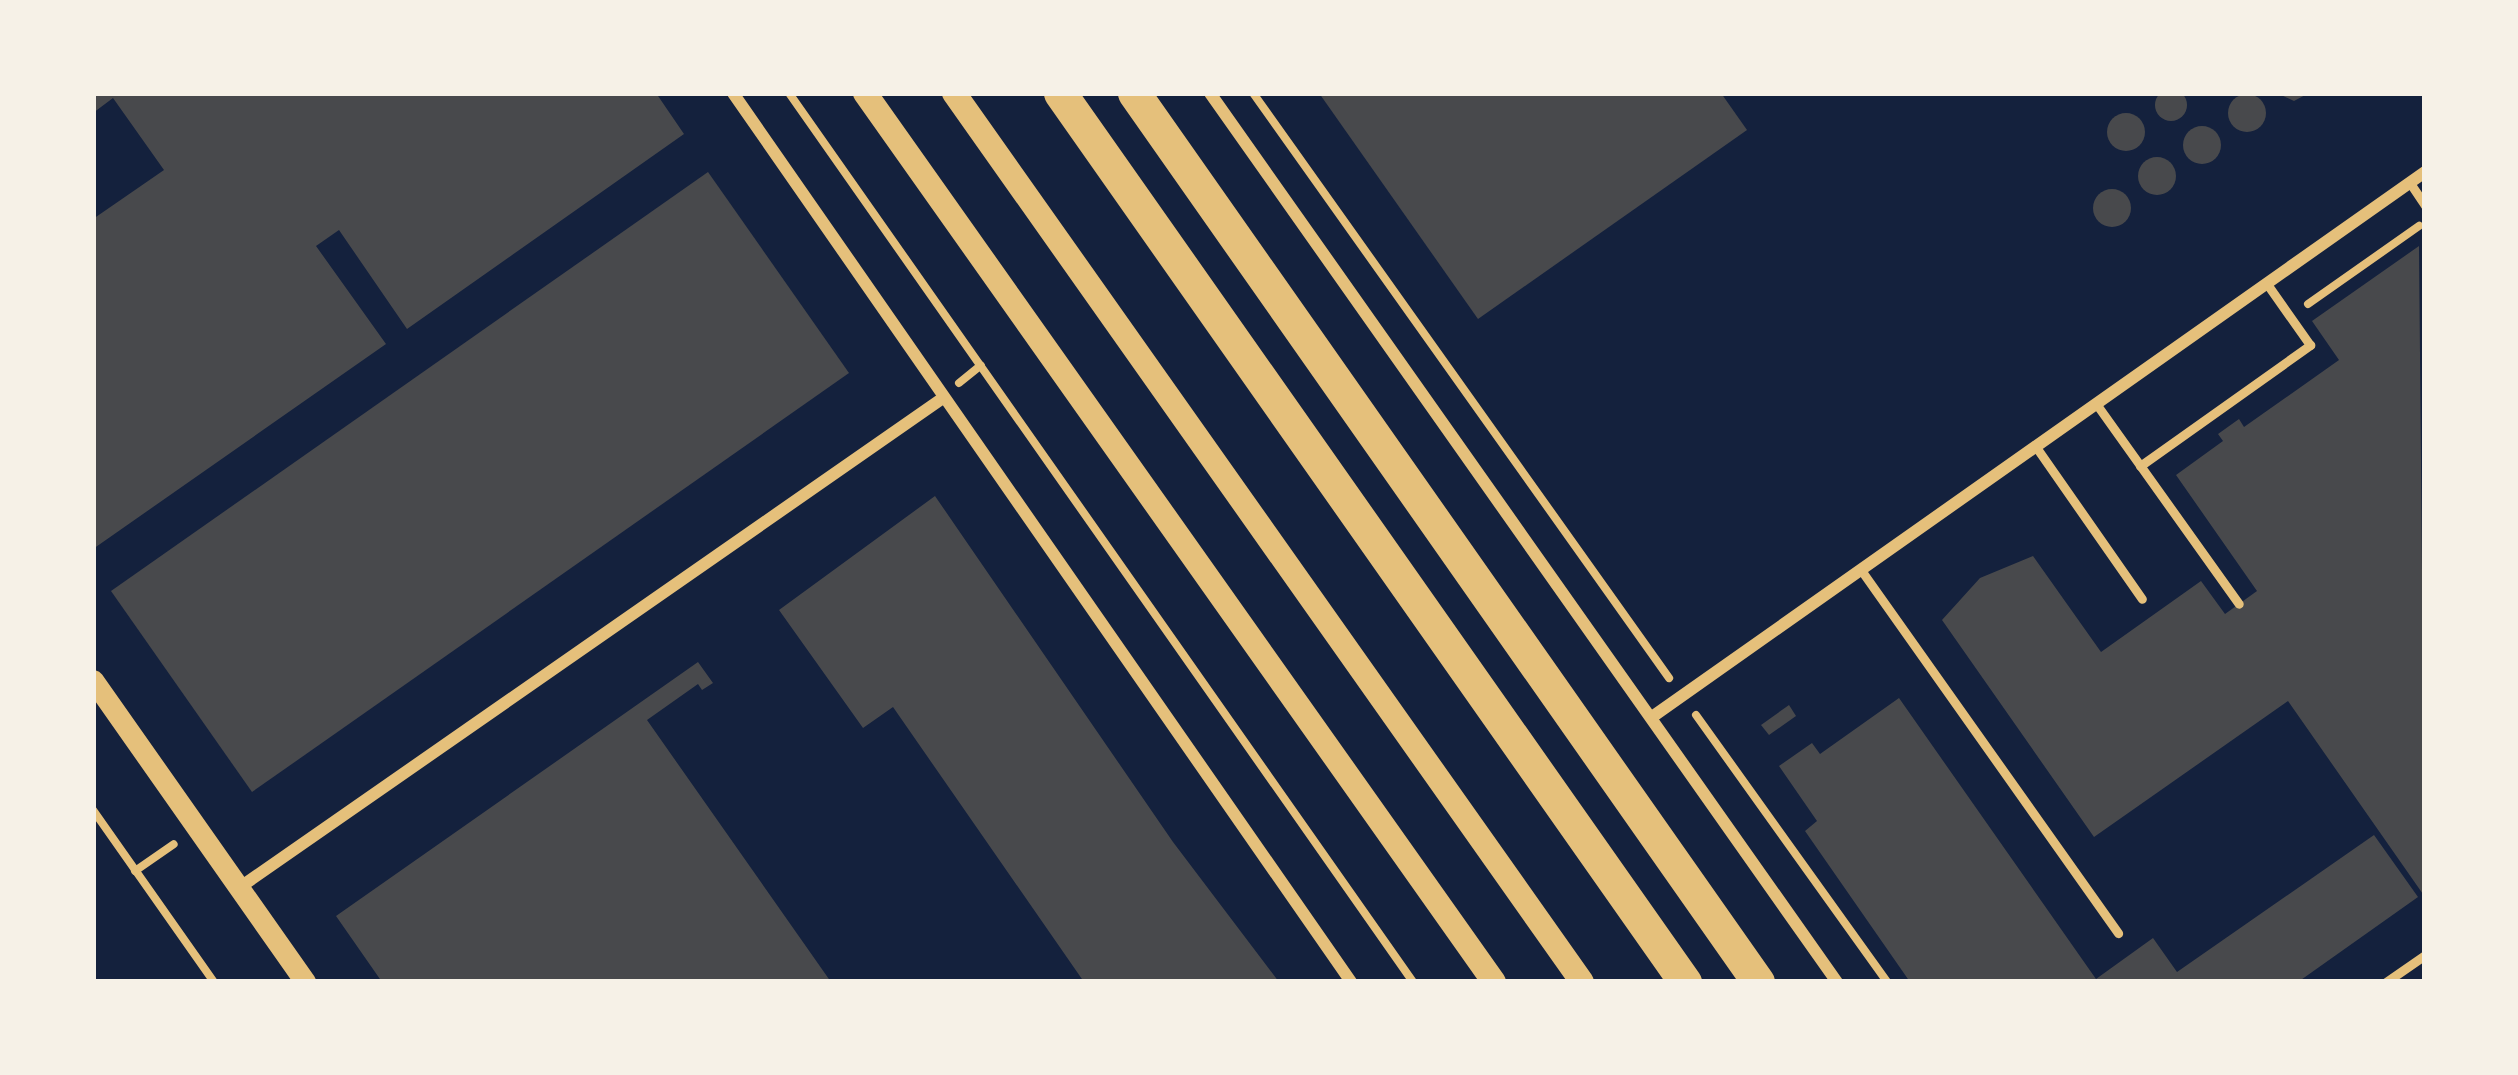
<!DOCTYPE html>
<html>
<head>
<meta charset="utf-8">
<style>
  body { margin:0 }
  #map { position:relative; width:2518px; height:1075px; overflow:hidden; background:#14213d; font-family:"Noto Sans",sans-serif }
  div>[style] { position:absolute }
  [style*='--x'] { left:calc(var(--x)*1px); top:calc(var(--y)*1px); width:calc(var(--w)*1px); rotate:calc(var(--a)*1deg) }
  .building>* { inset:0; background:#48494c }
  .round { border-radius:50% }
  .path>* { height:8px; margin:-4px; padding:0 4px; transform-origin:4px; border-radius:4px; background:#e5c07b }
  .service>* { height:9px; margin:-4.5px; padding:0 4.5px; transform-origin:4.5px; border-radius:4.5px; background:#e5c07b }
  .minor>* { height:12px; margin:-6px; padding:0 6px; transform-origin:6px; border-radius:6px; background:#e5c07b }
  .tertiary>* { height:21px; margin:-10.5px; padding:0 10.5px; transform-origin:10.5px; border-radius:10.5px; background:#e5c07b }
  .secondary>* { height:24px; margin:-12px; padding:0 12px; transform-origin:12px; border-radius:12px; background:#e5c07b }
  .motorway>* { height:33px; margin:-16.5px; padding:0 16.5px; transform-origin:16.5px; border-radius:16.5px; background:#e5c07b }
  span { translate:-50% -50%; white-space:nowrap; text-align:center; line-height:1.15; -webkit-text-stroke:10px #f6f1e7; paint-order:stroke }
  .frame { position:absolute; inset:0; border:96px solid #f6f1e7; pointer-events:none }
</style>
</head>
<body>
<div id="map">
  <div class="building">
    <i class="round" style="left:2155px;top:89px;width:32px;height:32px"></i>
    <i style="clip-path:polygon(93px 93px,656px 93px,684px 134px,407px 329px,339px 230px,316px 246px,386px 344px,93px 549px,93px 219px,164px 170px,113px 98px,93px 113px)"></i>
    <i style="clip-path:polygon(1319px 93px,1721px 93px,1747px 130px,1478px 319px)"></i>
    <i style="clip-path:polygon(2277px 93px,2309px 93px,2294px 101px)"></i>
    <i class="round" style="left:2228px;top:94px;width:38px;height:38px"></i>
    <i class="round" style="left:2107px;top:113px;width:38px;height:38px"></i>
    <i class="round" style="left:2183px;top:126px;width:38px;height:38px"></i>
    <i class="round" style="left:2138px;top:157px;width:38px;height:38px"></i>
    <i style="clip-path:polygon(708px 172px,849px 373px,252px 792px,111px 591px)"></i>
    <i class="round" style="left:2093px;top:189px;width:38px;height:38px"></i>
    <i style="clip-path:polygon(2419px 246px,2425px 897px,2288px 701px,2094px 837px,1942px 620px,1980px 578px,2033px 556px,2101px 652px,2201px 581px,2225px 614px,2257px 591px,2176px 475px,2223px 441px,2218px 434px,2239px 419px,2244px 427px,2339px 360px,2312px 321px)"></i>
    <i style="clip-path:polygon(935px 496px,1173px 842px,1279px 982px,1084px 982px,893px 707px,863px 728px,779px 610px)"></i>
    <i style="clip-path:polygon(698px 662px,713px 683px,702px 690px,698px 684px,647px 720px,831px 982px,382px 982px,336px 916px)"></i>
    <i style="clip-path:polygon(1899px 698px,2096px 979px,2153px 938px,2177px 972px,2374px 835px,2418px 897px,2298px 982px,1910px 982px,1805px 831px,1817px 821px,1779px 766px,1812px 743px,1820px 754px)"></i>
    <i style="clip-path:polygon(1789px 705px,1796px 716px,1769px 735px,1761px 725px)"></i>
  </div>
  <div class="path">
    <i style="--x:789;--y:93;--w:1086;--a:54.93"></i>
    <i style="--x:1253;--y:93;--w:718;--a:54.58"></i>
    <i style="--x:2308;--y:304;--w:136;--a:-35.1"></i>
    <i style="--x:959;--y:383;--w:28;--a:-39"></i>
    <i style="--x:1696;--y:715;--w:328;--a:54.4"></i>
    <i style="--x:93;--y:810;--w:210;--a:54.9"></i>
    <i style="--x:135;--y:871;--w:47;--a:-34.7"></i>
  </div>
  <div class="service">
    <i style="--x:2410;--y:183;--w:27;--a:56"></i>
    <i style="--x:2097;--y:405;--w:244;--a:54.5"></i>
    <i style="--x:2036;--y:447;--w:185;--a:55.1"></i>
    <i style="--x:2140;--y:466;--w:209;--a:-35.4"></i>
    <i style="--x:2310;--y:345;--w:75;--a:-125.2"></i>
    <i style="--x:1861;--y:570;--w:445;--a:54.7"></i>
    <i style="--x:2386;--y:982;--w:47;--a:-34.7"></i>
  </div>
  <div class="minor">
    <i style="--x:733;--y:93;--w:1083;--a:55.19"></i>
    <i style="--x:1210;--y:93;--w:1088;--a:54.81"></i>
    <i style="--x:1652;--y:717;--w:946;--a:-35.19"></i>
    <i style="--x:239;--y:888;--w:854;--a:-34.84"></i>
  </div>
  <div class="tertiary">
    <i style="--x:93;--y:680;--w:369;--a:54.9"></i>
  </div>
  <div class="secondary">
    <i style="--x:865;--y:93;--w:1089;--a:54.72"></i>
    <i style="--x:954;--y:93;--w:1088;--a:54.76"></i>
  </div>
  <div class="motorway">
    <i style="--x:1060;--y:93;--w:1087;--a:54.89"></i>
    <i style="--x:1134;--y:93;--w:1086;--a:54.93"></i>
  </div>
  <div class="frame"></div>
</div>
</body>
</html>
